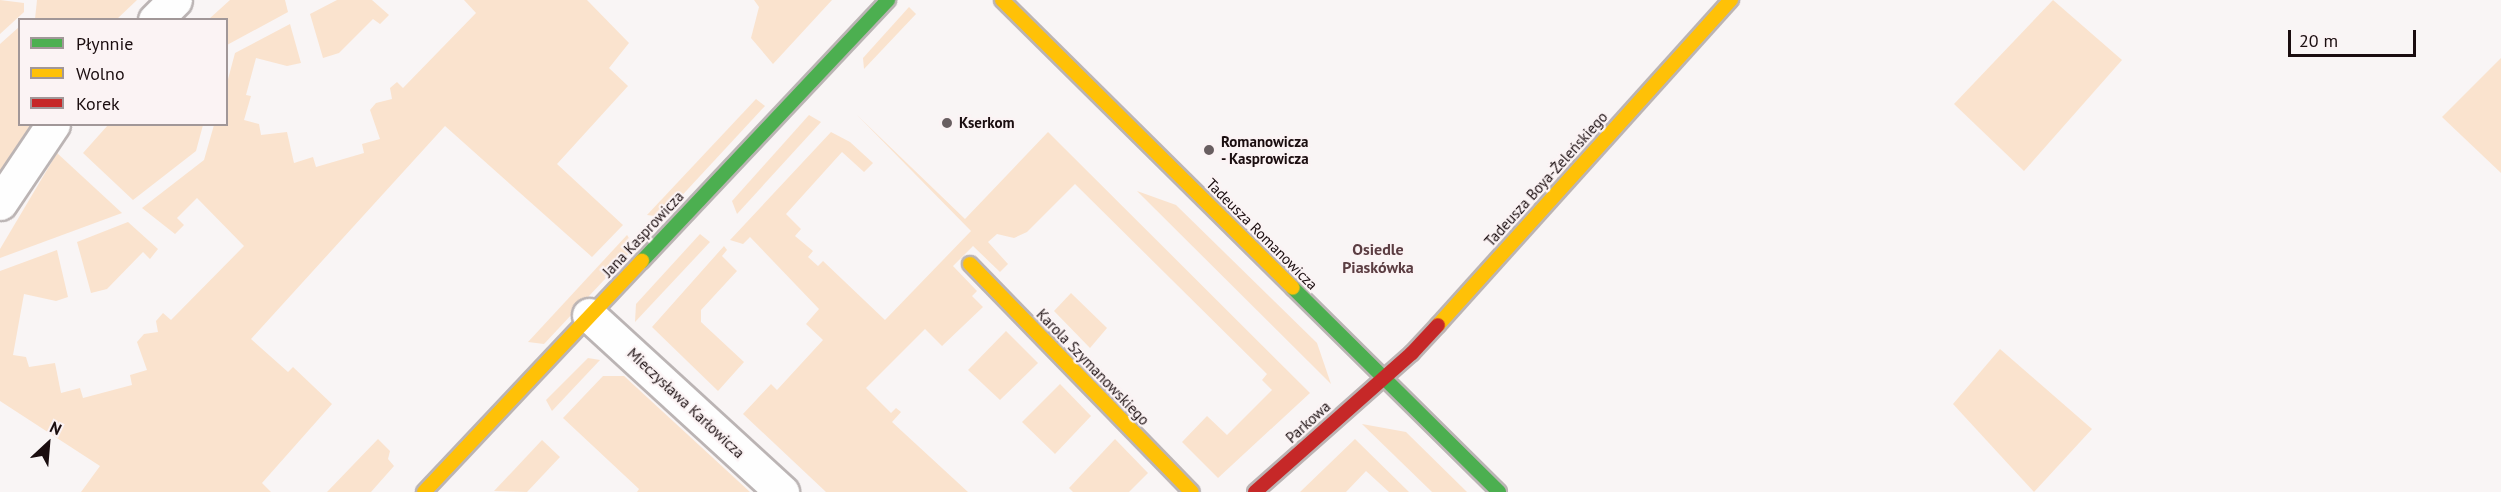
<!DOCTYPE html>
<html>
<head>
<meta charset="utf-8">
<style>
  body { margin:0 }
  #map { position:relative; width:2501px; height:492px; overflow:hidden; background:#f9f5f5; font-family:"PT Sans",sans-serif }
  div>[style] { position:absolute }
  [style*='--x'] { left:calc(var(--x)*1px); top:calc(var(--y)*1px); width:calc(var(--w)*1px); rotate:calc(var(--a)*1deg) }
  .green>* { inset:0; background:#fae3ce }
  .roads { filter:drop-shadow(2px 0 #bbb4b4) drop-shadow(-2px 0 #bbb4b4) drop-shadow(0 2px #bbb4b4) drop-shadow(0 -2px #bbb4b4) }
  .street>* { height:33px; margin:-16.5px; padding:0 16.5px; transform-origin:16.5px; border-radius:16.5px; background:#fefefe }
  .fast>* { height:14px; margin:-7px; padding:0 7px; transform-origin:7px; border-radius:7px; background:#4caf50 }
  .slow>* { height:14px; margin:-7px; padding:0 7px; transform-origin:7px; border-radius:7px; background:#ffc107 }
  .jam>* { height:14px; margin:-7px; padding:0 7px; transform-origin:7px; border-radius:7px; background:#c62828 }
  .dots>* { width:16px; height:16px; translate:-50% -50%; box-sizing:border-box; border:3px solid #fbf3f4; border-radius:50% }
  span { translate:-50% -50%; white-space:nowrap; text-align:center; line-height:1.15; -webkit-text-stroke:4.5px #fbf3f4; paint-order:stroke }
  .poi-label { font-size:15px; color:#1a0d0f; font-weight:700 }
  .left { translate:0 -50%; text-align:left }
  .street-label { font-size:15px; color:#1a0d0f }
  .neighbourhood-label { font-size:16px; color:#5b3d42; font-weight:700 }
  .legend { position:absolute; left:18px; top:18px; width:210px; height:108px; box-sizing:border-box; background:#fbf3f4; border:2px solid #a19798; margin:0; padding:8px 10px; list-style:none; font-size:18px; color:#1a0d0f }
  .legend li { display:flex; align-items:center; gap:12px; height:30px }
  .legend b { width:30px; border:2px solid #a19798 }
  .north { position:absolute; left:18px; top:414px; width:60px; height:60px; -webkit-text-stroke:4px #fbf3f4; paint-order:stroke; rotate:26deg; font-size:16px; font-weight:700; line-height:24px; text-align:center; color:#1a0d0f }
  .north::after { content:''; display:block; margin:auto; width:21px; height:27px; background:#1a0d0f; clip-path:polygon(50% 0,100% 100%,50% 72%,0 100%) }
  .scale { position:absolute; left:2288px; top:30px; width:128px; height:27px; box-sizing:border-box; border:3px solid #1a0d0f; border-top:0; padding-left:8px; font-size:18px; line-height:21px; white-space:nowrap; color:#1a0d0f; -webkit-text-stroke:4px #fbf3f4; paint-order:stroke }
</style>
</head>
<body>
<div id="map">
  <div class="green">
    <i style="clip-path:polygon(0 0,24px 3px,24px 12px,0 34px)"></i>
    <i style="clip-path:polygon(37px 0,137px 0,117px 19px,35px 19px)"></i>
    <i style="clip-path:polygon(230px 0,285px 0,288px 12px,227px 45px,226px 20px,209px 19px)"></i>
    <i style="clip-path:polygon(337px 0,372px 0,389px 15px,380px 24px,373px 19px,339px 53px,323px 58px,310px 14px)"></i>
    <i style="clip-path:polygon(464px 0,587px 0,629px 43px,609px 68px,628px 86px,557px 164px,623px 225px,592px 257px,445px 126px,251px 339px,288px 372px,293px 367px,332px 404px,262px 483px,271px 492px,81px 492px,100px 466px,0 401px,0 271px,57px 250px,68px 297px,56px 301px,24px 294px,13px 355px,26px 357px,29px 367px,55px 363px,61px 393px,80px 388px,83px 398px,132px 385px,130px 375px,147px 370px,137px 342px,144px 334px,158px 332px,156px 321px,163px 313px,171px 320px,244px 246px,197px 198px,177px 218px,184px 225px,175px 234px,142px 208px,204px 160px,214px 125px,226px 124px,227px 83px,235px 53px,290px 24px,301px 63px,287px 66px,256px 58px,246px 95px,251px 96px,244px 120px,259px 124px,261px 135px,287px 132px,294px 163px,313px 157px,316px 167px,364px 153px,362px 144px,380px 139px,370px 110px,376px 103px,392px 99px,390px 88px,397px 82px,403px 88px,476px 13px)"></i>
    <i style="clip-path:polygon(754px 0,832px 0,773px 64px,751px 38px,759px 7px)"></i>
    <i style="clip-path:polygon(2053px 0,2122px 60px,2024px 171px,1954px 104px)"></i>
    <i style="clip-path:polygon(909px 7px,916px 14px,864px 69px,863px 58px)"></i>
    <i style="clip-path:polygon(19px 27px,20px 124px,35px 125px,0 183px,0 44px)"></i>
    <i style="clip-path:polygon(2501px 58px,2501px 173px,2442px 117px)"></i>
    <i style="clip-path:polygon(756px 99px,765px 106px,662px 217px,647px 215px)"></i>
    <i style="clip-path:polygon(809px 115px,821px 122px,737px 214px,732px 201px)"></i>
    <i style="clip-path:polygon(857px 115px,965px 219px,1048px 132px,1310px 393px,1218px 478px,1182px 442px,1207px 416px,1227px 435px,1272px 390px,1262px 380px,1267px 374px,1075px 184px,1027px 232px,1014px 238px,997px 234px,988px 242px,1008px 264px,1000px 272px,973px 246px,953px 266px,977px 291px,972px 296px,983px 307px,942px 346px,925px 329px,866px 388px,891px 413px,896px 408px,901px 412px,892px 422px,968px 492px,826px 492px,743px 414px,771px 384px,777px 390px,823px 340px,806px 324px,819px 309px,750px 237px,743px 244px,730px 240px,831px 132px,850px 142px,873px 163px,864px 172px,842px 152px,786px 214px,801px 229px,795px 236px,813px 251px,808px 257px,818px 266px,823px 261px,885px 320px,971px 231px)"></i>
    <i style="clip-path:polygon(108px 125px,108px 124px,203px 125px,196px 151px,133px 200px,83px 153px)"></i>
    <i style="clip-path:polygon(57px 153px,122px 213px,0 258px,0 249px)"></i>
    <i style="clip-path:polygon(1137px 191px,1176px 205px,1317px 343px,1331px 384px)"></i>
    <i style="clip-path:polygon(128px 222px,158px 249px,150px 259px,143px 252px,107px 289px,91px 293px,77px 242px)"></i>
    <i style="clip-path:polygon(700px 234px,710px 242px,635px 322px,636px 304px)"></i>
    <i style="clip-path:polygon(627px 235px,635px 247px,544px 344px,528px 342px)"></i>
    <i style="clip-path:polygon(724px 246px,727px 250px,722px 256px,737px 271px,701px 310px,701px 322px,744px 362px,718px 391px,652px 327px)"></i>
    <i style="clip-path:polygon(1071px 293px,1107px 328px,1090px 348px,1054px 311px)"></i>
    <i style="clip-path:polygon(1006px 331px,1038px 363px,1000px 400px,968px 370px)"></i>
    <i style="clip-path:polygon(2000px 349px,2092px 429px,2034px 492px,1953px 404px)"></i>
    <i style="clip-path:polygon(588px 358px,600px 360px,552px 411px,546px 400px)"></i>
    <i style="clip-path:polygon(603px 376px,624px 376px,750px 492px,637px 492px,639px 489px,563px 418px)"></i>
    <i style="clip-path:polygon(1060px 384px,1091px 416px,1055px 454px,1022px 422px)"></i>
    <i style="clip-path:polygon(1362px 424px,1406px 432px,1467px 492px,1432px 492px)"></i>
    <i style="clip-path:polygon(378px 439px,390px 451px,388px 459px,394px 466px,371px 492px,327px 492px)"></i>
    <i style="clip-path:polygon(1115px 439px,1148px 473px,1129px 492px,1073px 492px,1069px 488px)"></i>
    <i style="clip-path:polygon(1355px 439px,1409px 492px,1389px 492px,1366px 471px,1346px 492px,1300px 492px)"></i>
    <i style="clip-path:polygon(542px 440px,560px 457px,527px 492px,494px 491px)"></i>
  </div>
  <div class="roads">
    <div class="street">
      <i style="--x:155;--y:20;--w:28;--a:-45"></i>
      <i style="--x:0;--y:203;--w:95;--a:-56.1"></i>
      <i style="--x:589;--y:315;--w:262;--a:42.5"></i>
    </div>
    <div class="fast">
      <i style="--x:642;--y:261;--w:359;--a:-46.7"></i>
      <i style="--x:1293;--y:288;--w:290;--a:44.7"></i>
    </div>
    <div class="slow">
      <i style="--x:1002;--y:0;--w:409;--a:44.7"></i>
      <i style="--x:970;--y:264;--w:318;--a:45.8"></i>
      <i style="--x:1438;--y:325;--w:438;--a:-48"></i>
      <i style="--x:424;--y:492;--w:318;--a:-46.7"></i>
    </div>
    <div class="jam">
      <i style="--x:1255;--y:492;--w:210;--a:-41.5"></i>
      <i style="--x:1412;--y:353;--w:38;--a:-47"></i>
    </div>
  </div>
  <div class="dots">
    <i style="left:947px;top:123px;background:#685e60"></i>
    <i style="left:1209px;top:150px;background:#685e60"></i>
  </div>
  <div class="poi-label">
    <span class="left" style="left:959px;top:123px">Kserkom</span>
    <span class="left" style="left:1221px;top:150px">Romanowicza<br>- Kasprowicza</span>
  </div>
  <div class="street-label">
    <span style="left:1546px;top:179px;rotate:-48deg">Tadeusza Boya-Żeleńskiego</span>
    <span style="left:643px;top:234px;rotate:-47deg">Jana Kasprowicza</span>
    <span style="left:1262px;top:234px;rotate:45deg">Tadeusza Romanowicza</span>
    <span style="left:1093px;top:367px;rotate:46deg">Karola Szymanowskiego</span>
    <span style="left:686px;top:403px;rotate:43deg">Mieczysława Karłowicza</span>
    <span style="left:1308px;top:422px;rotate:-42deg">Parkowa</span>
  </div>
  <div class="neighbourhood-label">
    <span style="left:1378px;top:258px">Osiedle<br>Piaskówka</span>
  </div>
  <ul class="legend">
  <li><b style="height:8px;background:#4caf50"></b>Płynnie</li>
  <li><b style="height:8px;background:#ffc107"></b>Wolno</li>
  <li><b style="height:8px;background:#c62828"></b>Korek</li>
  </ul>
  <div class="north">N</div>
  <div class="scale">20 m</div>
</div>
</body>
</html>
